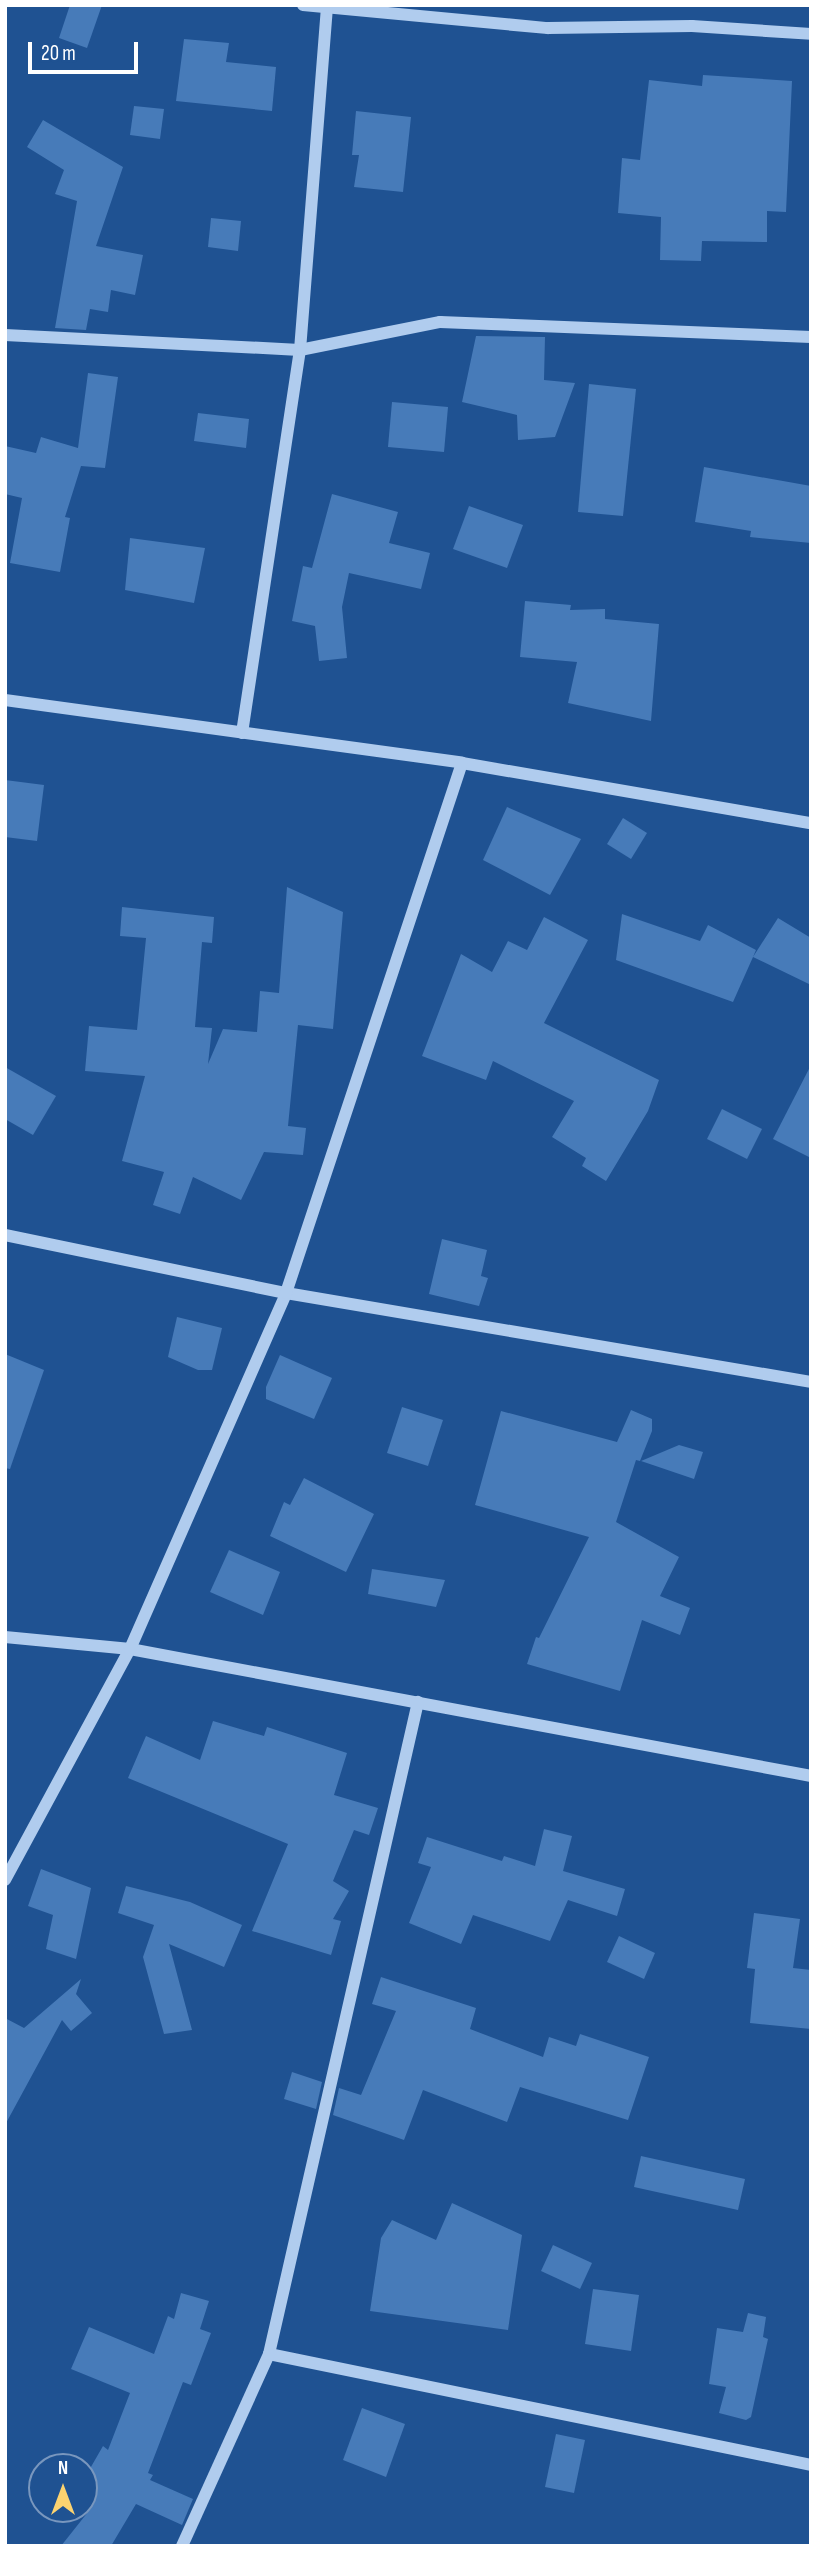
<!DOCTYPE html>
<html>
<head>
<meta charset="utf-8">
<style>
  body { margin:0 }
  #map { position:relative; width:816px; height:2551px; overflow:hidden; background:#1f5292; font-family:"Sofia Sans Condensed",sans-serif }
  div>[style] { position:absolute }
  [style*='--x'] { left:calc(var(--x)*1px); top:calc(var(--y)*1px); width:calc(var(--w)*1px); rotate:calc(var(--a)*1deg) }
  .building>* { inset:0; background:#477bb9 }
  .minor>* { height:12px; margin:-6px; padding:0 6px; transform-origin:6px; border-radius:6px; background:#b0ccee }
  span { translate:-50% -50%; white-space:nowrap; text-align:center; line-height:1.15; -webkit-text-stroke:7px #1f5292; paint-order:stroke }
  .frame { position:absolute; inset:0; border:7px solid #fff; pointer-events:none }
  .north { position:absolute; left:28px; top:2453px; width:70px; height:70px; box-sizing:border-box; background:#1f5292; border:2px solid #7997be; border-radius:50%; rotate:0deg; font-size:19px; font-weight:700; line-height:28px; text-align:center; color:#fff }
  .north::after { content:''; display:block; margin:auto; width:24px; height:32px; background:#fcd370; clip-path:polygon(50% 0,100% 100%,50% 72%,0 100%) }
  .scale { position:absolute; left:28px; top:42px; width:110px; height:32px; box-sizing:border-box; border:4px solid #fff; border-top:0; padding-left:9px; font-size:21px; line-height:24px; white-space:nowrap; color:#fff; -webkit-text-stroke:5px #1f5292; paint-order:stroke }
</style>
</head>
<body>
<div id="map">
  <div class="building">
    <i style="clip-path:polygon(70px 5px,102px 5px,87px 48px,59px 38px)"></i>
    <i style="clip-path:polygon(184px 39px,229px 43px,226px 62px,276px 67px,272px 111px,176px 101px)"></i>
    <i style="clip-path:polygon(703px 75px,792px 81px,786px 212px,767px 211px,767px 242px,702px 241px,701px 261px,660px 260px,661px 217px,618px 213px,622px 158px,640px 160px,649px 80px,702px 86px)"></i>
    <i style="clip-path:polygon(134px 106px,164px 109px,160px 139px,130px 135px)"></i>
    <i style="clip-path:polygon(356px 111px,411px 117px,403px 192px,354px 187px,359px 155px,352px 155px)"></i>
    <i style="clip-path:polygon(43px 120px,123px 167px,96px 246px,143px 255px,135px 295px,111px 290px,108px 312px,90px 309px,86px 330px,55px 328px,77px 201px,55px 194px,64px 170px,27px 147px)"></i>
    <i style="clip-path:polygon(211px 218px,241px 221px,238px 251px,208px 247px)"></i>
    <i style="clip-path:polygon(476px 336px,545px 337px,544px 380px,575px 383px,555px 437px,518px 440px,517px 415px,462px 402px)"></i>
    <i style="clip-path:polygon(88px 373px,118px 377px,105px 468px,81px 466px,65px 517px,70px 518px,60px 572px,10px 563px,22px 498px,5px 494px,5px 446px,36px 453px,41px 437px,78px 448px)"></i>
    <i style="clip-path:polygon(589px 384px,636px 389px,623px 516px,578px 512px)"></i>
    <i style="clip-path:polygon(392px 402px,448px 407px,444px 452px,388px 447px)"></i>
    <i style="clip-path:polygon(198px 413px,249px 419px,246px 448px,194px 441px)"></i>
    <i style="clip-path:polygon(704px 467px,811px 486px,811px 543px,750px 537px,751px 531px,695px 522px)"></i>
    <i style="clip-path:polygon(332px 494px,398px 512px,389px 543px,430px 553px,421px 589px,349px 573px,342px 607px,347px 658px,319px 661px,315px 626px,292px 621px,303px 566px,312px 568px)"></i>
    <i style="clip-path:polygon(469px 506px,523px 525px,507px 568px,453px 549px)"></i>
    <i style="clip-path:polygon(130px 538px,205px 548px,194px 603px,125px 590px)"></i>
    <i style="clip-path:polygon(525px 601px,571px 605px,570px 610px,605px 609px,605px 619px,659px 624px,651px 721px,568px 703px,577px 662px,520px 657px)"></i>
    <i style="clip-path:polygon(5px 780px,44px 785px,37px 841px,5px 837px)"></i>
    <i style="clip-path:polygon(507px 807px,581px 839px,550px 895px,483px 860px)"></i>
    <i style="clip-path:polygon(623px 818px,647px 833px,631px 859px,607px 844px)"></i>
    <i style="clip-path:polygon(287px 887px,343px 912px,333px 1029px,298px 1025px,288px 1126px,306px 1128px,303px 1155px,264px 1152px,241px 1200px,193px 1177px,180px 1214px,153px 1205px,164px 1172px,122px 1161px,145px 1076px,85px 1071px,89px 1026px,137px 1030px,146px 938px,120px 936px,122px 907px,214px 917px,212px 943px,202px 942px,195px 1027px,212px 1028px,208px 1064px,223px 1029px,257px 1032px,260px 991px,279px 993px)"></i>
    <i style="clip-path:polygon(622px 914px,700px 941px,708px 925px,756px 950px,753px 957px,778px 918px,811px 938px,811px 985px,753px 957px,733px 1002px,616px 960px)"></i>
    <i style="clip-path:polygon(544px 917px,588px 940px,544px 1023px,659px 1080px,648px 1111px,606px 1181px,582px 1166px,586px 1158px,552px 1137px,574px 1101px,493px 1061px,486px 1080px,422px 1056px,461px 954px,492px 972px,508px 941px,527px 950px)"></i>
    <i style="clip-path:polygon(811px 1065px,811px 1158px,773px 1139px)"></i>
    <i style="clip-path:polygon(5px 1067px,56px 1096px,33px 1135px,5px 1119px)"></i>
    <i style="clip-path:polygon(722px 1109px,762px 1129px,747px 1159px,707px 1139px)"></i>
    <i style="clip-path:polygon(442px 1239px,487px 1250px,481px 1276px,488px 1278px,479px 1306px,429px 1294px)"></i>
    <i style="clip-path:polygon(177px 1317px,222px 1328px,212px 1370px,198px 1370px,168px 1357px)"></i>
    <i style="clip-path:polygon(5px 1354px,44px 1370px,10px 1469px,5px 1468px)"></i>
    <i style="clip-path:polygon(280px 1355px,332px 1378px,314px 1419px,266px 1399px,266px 1387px)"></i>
    <i style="clip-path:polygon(402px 1407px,443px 1420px,428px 1466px,387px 1453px)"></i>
    <i style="clip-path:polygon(631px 1410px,652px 1419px,652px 1431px,640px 1461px,636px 1460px,616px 1522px,679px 1557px,660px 1596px,690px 1608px,680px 1635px,642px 1620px,620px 1691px,527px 1664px,536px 1637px,539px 1638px,589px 1537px,475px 1505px,501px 1411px,617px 1442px)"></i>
    <i style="clip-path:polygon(679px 1445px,703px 1452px,694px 1479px,641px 1461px)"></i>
    <i style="clip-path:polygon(304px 1478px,374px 1514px,346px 1572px,270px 1536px,284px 1502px,290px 1505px)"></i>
    <i style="clip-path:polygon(229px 1550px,280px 1572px,263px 1615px,210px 1592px)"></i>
    <i style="clip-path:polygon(372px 1569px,445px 1580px,436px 1607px,368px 1594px)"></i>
    <i style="clip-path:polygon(213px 1721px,264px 1736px,267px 1727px,347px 1753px,334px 1795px,378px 1808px,369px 1835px,354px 1830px,333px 1881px,349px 1891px,333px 1919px,341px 1921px,331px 1955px,252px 1931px,288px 1844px,128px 1778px,146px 1736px,200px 1760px)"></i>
    <i style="clip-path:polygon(544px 1829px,572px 1836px,563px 1871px,625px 1889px,617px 1916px,568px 1900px,550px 1941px,473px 1915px,461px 1944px,409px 1923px,431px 1867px,418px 1863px,427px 1837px,502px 1861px,504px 1856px,535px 1866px)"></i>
    <i style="clip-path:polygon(41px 1869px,91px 1888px,76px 1959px,46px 1949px,53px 1915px,28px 1906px)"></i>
    <i style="clip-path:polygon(126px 1886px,190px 1902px,242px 1925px,224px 1967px,169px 1944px,192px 2030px,164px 2034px,143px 1957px,154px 1925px,118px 1913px)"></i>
    <i style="clip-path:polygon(754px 1913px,800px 1919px,793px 1968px,811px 1970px,811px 2029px,750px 2023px,755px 1969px,747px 1968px)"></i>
    <i style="clip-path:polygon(619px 1936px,655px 1953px,644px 1979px,607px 1962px)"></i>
    <i style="clip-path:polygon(381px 1977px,476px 2008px,470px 2029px,543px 2057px,549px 2037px,576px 2046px,580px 2034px,649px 2057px,628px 2120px,520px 2087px,507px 2122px,423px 2090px,404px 2140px,333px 2115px,339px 2088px,361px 2095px,396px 2011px,372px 2004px)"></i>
    <i style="clip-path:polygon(81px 1979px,76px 1994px,92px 2013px,71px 2031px,62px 2020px,5px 2125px,5px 2018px,24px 2028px)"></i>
    <i style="clip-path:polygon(292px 2072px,322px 2082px,316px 2109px,284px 2099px)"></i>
    <i style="clip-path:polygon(641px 2156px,745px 2179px,738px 2210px,634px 2187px)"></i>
    <i style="clip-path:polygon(452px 2203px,522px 2235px,508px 2330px,370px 2311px,381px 2238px,392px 2220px,436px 2240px)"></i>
    <i style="clip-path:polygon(553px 2245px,592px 2263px,580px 2289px,541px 2271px)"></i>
    <i style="clip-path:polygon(593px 2289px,639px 2295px,631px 2351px,585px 2344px)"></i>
    <i style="clip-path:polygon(181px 2293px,209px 2301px,200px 2329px,211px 2333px,191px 2385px,183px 2382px,148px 2473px,153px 2475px,150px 2480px,193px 2499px,182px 2525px,136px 2504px,111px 2546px,61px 2546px,88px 2512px,84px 2510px,84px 2479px,103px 2446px,108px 2450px,130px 2393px,71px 2369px,89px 2327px,154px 2354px,168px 2316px,174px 2319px)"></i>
    <i style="clip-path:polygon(748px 2313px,766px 2317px,763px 2337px,768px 2339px,751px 2417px,746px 2420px,719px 2413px,726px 2387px,709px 2384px,717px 2328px,743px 2332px)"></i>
    <i style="clip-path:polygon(362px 2408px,405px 2424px,386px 2477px,343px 2460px)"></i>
    <i style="clip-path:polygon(556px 2434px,585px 2440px,574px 2493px,545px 2487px)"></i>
  </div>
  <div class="minor">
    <i style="--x:303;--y:5;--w:246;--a:5.4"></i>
    <i style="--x:548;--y:28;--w:144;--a:-0.8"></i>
    <i style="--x:692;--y:26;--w:119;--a:3.8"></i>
    <i style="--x:5;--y:335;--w:295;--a:2.9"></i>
    <i style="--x:300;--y:350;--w:143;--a:-11.3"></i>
    <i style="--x:440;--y:322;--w:371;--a:2.3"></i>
    <i style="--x:5;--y:700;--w:461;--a:7.8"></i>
    <i style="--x:462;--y:763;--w:354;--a:9.8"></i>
    <i style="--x:242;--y:733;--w:387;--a:-81.4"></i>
    <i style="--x:300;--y:350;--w:346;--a:-85.5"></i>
    <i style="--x:5;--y:1235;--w:287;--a:11.7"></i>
    <i style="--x:286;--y:1293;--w:532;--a:9.62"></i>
    <i style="--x:5;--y:1637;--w:126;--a:5.5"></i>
    <i style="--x:130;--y:1649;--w:693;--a:10.56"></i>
    <i style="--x:5;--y:1880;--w:263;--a:-61.6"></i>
    <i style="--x:130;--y:1649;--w:389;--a:-66.3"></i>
    <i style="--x:286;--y:1293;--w:558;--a:-71.63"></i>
    <i style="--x:269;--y:2354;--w:553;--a:11.57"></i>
    <i style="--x:182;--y:2546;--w:211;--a:-65.6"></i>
    <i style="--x:269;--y:2354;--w:669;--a:-77.13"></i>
  </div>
  <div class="frame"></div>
  <div class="north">N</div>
  <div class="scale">20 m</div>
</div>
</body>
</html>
